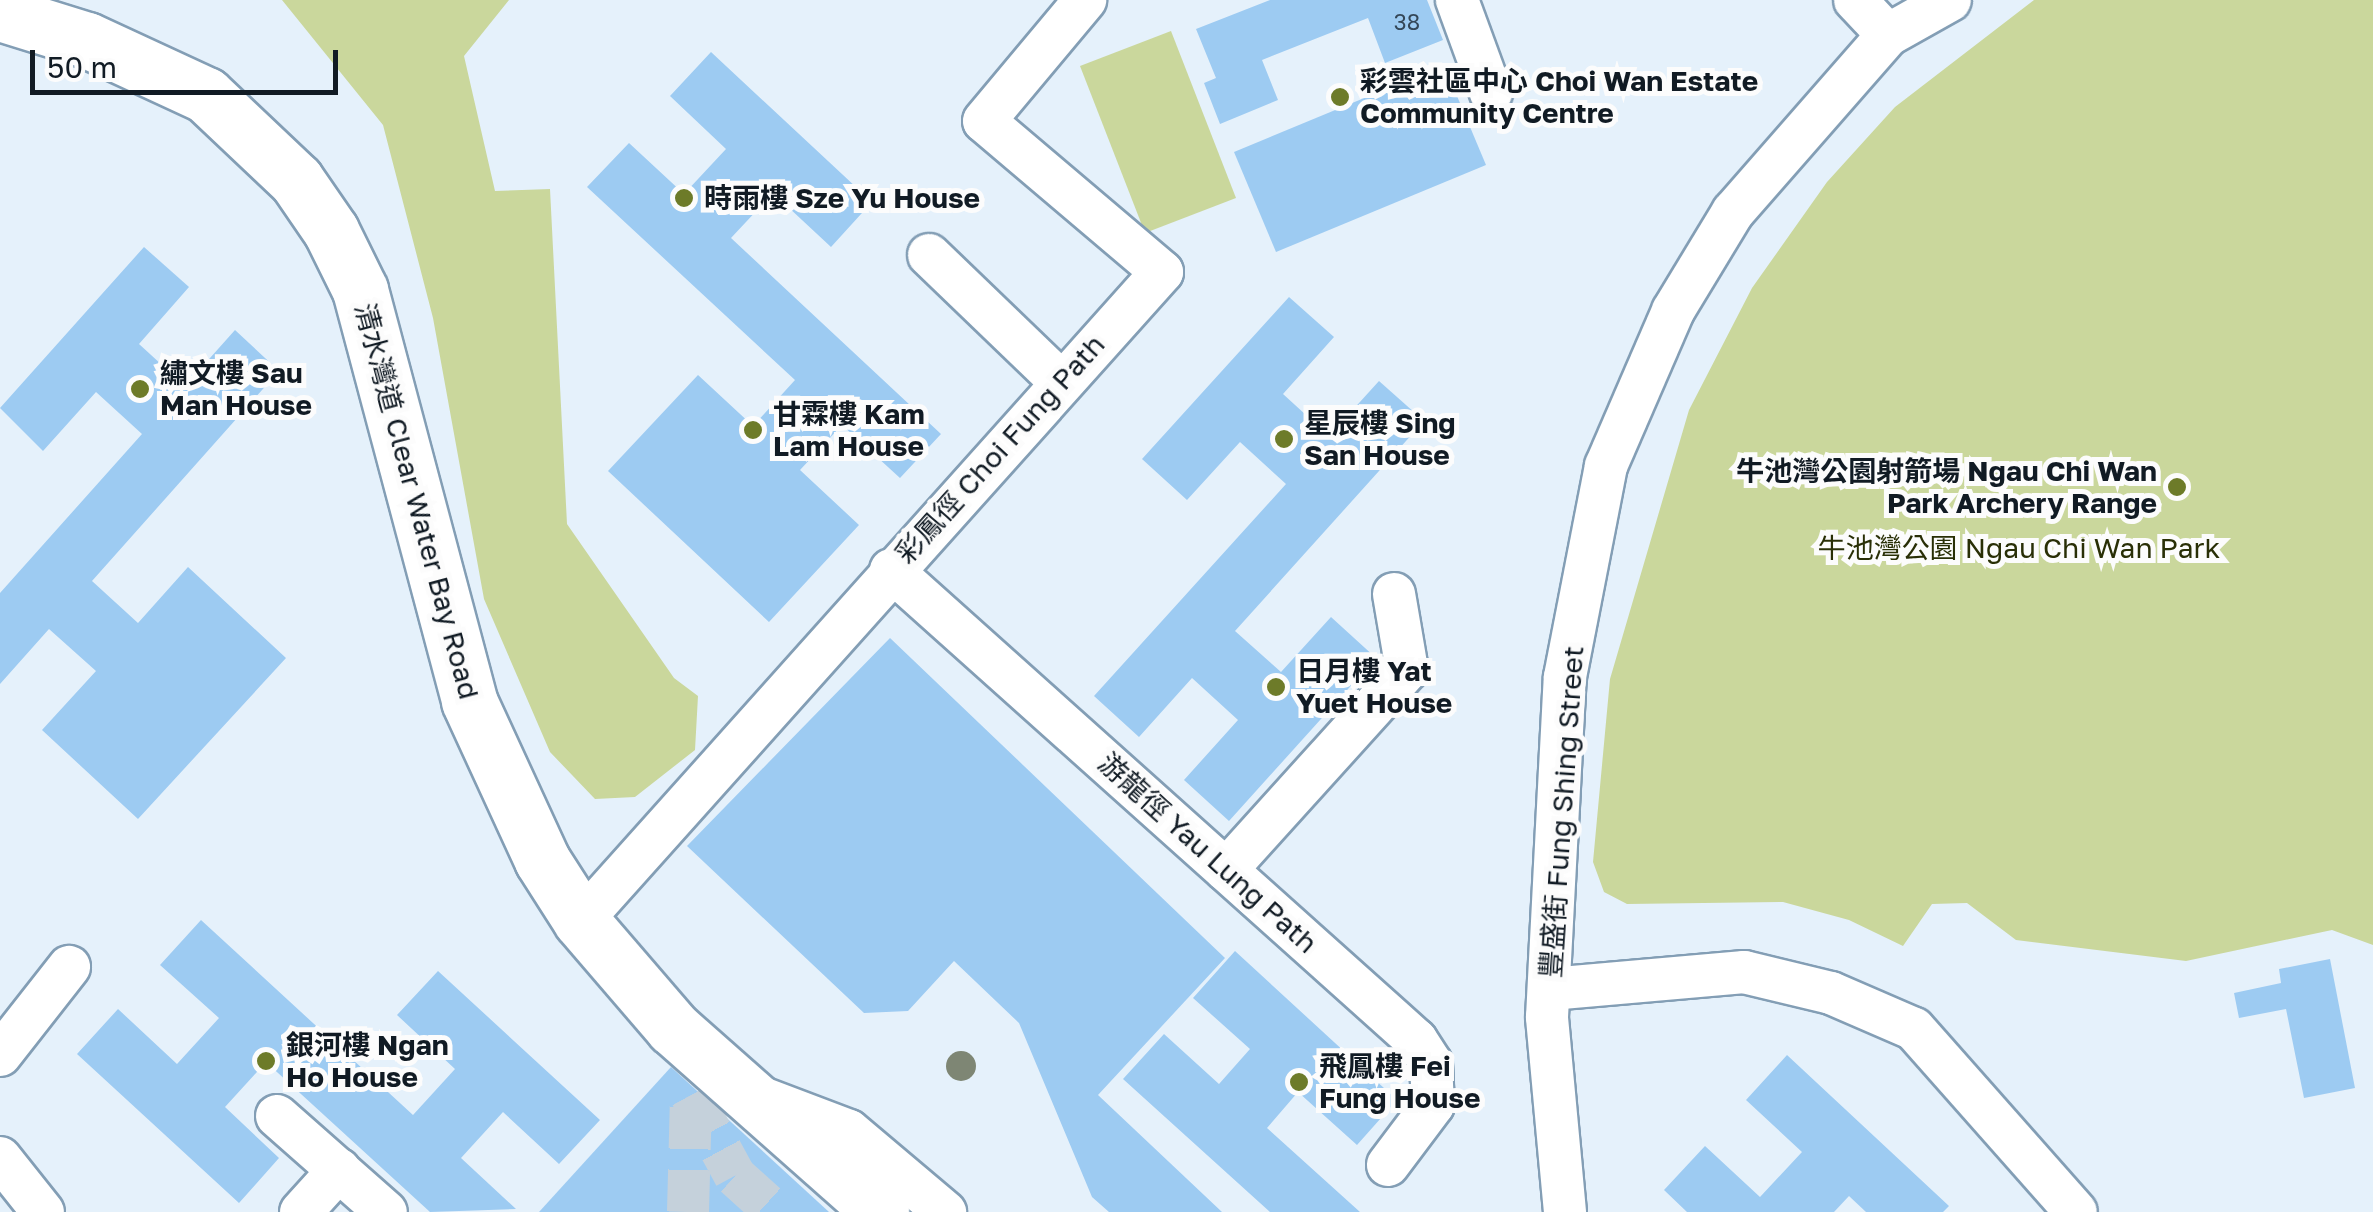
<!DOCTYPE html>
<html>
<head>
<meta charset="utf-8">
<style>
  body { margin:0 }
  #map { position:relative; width:2373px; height:1212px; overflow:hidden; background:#e5f1fb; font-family:"Golos Text","Noto Sans TC",sans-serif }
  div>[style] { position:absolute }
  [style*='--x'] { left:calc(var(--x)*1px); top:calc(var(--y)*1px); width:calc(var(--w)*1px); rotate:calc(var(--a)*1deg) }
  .green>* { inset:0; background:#cad79c }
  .building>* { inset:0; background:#9dcbf2 }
  .minor-tunnel>* { height:42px; margin-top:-21px; transform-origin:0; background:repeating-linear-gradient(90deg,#c5d1db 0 42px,transparent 0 63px) }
  .roads { filter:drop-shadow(2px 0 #839eb5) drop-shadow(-2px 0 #839eb5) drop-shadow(0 2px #839eb5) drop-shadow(0 -2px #839eb5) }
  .minor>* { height:42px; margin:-21px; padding:0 21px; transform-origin:21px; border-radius:21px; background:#fff }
  .major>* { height:55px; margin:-27.5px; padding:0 27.5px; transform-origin:27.5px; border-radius:27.5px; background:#fff }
  .trees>* { width:30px; height:30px; margin:-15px; border-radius:50%; background:#7e8674 }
  .dots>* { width:28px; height:28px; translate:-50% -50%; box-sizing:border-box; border:5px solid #fcfcfc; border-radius:50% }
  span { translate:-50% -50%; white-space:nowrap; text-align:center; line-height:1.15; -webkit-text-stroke:10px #fcfcfc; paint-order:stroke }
  .number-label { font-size:22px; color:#344758 }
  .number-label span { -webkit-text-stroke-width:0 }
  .poi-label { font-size:28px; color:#111b24; font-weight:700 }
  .left { translate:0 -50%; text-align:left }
  .right { translate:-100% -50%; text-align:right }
  .street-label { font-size:28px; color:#111b24 }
  .park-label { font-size:28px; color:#292f06 }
  .scale { position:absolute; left:30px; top:50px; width:308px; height:45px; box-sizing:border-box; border:5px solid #111b24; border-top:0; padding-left:12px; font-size:30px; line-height:35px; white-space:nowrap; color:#111b24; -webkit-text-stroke:8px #fcfcfc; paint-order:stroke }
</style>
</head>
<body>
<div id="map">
  <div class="green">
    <i style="clip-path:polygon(282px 0,509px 0,464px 56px,495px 191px,550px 189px,567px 524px,674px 678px,698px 696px,695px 750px,635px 797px,595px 799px,550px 752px,484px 599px,433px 318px,383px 125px)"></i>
    <i style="clip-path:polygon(2034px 0,2373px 0,2373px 945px,2332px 930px,2186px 961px,2016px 940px,1967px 903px,1932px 904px,1903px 946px,1849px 920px,1783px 902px,1627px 904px,1604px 892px,1593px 862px,1610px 679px,1689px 410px,1752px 288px,1827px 182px,1895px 107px)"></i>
    <i style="clip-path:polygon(1171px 31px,1236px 198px,1145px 233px,1080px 66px)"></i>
  </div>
  <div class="building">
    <i style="clip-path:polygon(1270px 0,1427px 0,1443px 40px,1385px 63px,1368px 18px,1262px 60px,1278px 100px,1220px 124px,1204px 83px,1216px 78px,1196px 29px)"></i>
    <i style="clip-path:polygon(711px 52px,872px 202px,831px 247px,773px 193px,731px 238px,941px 434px,900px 478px,842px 425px,800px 470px,859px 525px,769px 622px,608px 471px,698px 375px,753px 426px,795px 380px,587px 187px,629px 143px,684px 194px,726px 149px,670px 96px)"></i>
    <i style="clip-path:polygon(1444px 65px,1486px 165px,1276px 252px,1234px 152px)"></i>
    <i style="clip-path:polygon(144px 247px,189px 287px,139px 344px,185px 386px,235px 330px,279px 371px,92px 581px,138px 623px,188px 567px,286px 658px,138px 819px,42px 730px,96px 671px,49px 629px,0 684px,0 593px,142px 434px,96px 392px,43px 451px,0 408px)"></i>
    <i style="clip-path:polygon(1289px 297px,1334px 337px,1283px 394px,1329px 436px,1379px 381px,1424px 421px,1235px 631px,1281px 672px,1331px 617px,1376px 658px,1229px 821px,1184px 780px,1238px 720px,1192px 678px,1139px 737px,1094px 696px,1286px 484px,1240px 442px,1187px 500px,1142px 459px)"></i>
    <i style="clip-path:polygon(890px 638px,1225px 958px,1098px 1095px,1222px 1212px,1109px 1212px,1092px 1197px,1019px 1023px,954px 961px,908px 1011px,864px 1013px,687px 846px)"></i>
    <i style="clip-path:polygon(201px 920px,413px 1115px,455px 1069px,397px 1015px,438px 971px,600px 1120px,559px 1164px,503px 1112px,461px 1158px,516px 1209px,430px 1212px,266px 1062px,225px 1107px,279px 1158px,239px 1203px,77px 1054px,118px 1009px,177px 1064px,219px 1018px,160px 965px)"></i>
    <i style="clip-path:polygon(1235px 951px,1397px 1100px,1357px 1145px,1298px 1092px,1267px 1128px,1360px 1212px,1270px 1212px,1123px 1079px,1164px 1034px,1219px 1084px,1250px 1049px,1193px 998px)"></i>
    <i style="clip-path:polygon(2330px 959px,2355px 1088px,2304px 1098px,2286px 1009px,2239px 1018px,2234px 993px,2281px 983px,2279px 969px)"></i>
    <i style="clip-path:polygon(1787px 1055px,1949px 1206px,1943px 1212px,1866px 1212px,1849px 1196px,1834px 1212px,1687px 1212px,1664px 1190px,1705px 1146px,1760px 1197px,1802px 1152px,1746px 1100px)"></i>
    <i style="clip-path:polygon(671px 1067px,829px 1212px,539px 1212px)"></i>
  </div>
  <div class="minor-tunnel">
    <i style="--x:691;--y:1095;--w:92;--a:61.5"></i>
    <i style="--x:735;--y:1176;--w:54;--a:42"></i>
    <i style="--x:688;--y:1212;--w:111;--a:-88.5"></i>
  </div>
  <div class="roads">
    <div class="minor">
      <i style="--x:1457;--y:0;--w:99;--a:69.9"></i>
      <i style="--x:1855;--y:0;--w:48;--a:46.7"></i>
      <i style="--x:929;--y:255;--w:180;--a:43.9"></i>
      <i style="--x:891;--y:570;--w:705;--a:41.84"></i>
      <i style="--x:1416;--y:1040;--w:27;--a:57"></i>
      <i style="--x:1431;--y:1063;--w:42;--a:87.3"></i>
      <i style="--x:1433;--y:1105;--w:75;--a:126.9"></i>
      <i style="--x:1226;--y:870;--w:270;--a:-47.9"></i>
      <i style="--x:1407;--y:670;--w:77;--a:-99.7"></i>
      <i style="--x:581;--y:921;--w:871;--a:-48.16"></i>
      <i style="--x:1162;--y:272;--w:233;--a:-139.7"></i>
      <i style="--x:984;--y:121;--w:158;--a:-50.1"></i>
      <i style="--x:1550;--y:989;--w:195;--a:-5"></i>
      <i style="--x:1744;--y:972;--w:89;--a:13.6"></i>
      <i style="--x:1831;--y:993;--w:90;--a:23.4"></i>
      <i style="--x:1914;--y:1029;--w:244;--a:48.5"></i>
      <i style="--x:0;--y:1055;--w:112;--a:-51.9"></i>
      <i style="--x:759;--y:1097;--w:96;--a:20.7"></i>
      <i style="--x:849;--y:1131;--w:126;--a:40.2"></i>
      <i style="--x:277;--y:1116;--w:145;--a:41.4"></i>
      <i style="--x:0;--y:1158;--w:69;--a:51.5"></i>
      <i style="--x:301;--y:1212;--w:57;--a:-47.9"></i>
      <i style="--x:1565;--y:1212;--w:196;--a:-95.3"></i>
      <i style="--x:1547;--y:1017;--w:340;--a:-87"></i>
      <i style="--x:1565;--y:677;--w:215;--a:-79"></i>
      <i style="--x:1606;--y:466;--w:169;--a:-66.6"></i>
      <i style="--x:1673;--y:311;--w:116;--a:-58.8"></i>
      <i style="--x:1733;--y:212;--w:235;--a:-48.8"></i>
      <i style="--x:1888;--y:35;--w:71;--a:-29.4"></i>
    </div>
    <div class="major">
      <i style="--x:0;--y:13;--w:91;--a:17.2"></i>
      <i style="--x:87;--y:40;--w:131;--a:24.8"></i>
      <i style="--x:206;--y:95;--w:124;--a:43.4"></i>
      <i style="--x:296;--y:180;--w:62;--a:55.5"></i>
      <i style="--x:331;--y:231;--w:66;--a:63.8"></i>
      <i style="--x:360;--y:290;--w:425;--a:75.1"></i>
      <i style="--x:469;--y:701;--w:175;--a:65.3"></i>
      <i style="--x:542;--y:860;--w:72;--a:57.4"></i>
      <i style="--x:581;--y:921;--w:141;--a:49.3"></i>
      <i style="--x:673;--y:1028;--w:278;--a:41.5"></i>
    </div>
  </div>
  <div class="trees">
    <i style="left:961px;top:1066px"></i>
  </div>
  <div class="dots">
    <i style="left:1340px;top:97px;background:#6d7b29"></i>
    <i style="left:684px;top:198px;background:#6d7b29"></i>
    <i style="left:140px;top:389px;background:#6d7b29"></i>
    <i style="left:753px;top:430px;background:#6d7b29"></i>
    <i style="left:1284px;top:439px;background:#6d7b29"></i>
    <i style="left:2177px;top:487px;background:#6d7b29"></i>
    <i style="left:1276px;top:687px;background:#6d7b29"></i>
    <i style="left:266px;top:1061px;background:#6d7b29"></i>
    <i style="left:1299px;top:1082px;background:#6d7b29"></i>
  </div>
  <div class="number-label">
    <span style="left:1407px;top:22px">38</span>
  </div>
  <div class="poi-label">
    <span class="left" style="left:1360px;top:97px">彩雲社區中心 Choi Wan Estate<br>Community Centre</span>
    <span class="left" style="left:704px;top:198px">時雨樓 Sze Yu House</span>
    <span class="left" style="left:160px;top:389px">繡文樓 Sau<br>Man House</span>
    <span class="left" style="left:773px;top:430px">甘霖樓 Kam<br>Lam House</span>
    <span class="left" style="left:1304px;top:439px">星辰樓 Sing<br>San House</span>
    <span class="right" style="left:2157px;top:487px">牛池灣公園射箭場 Ngau Chi Wan<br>Park Archery Range</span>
    <span class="left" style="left:1296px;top:687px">日月樓 Yat<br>Yuet House</span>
    <span class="left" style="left:286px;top:1061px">銀河樓 Ngan<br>Ho House</span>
    <span class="left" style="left:1319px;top:1082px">飛鳳樓 Fei<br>Fung House</span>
  </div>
  <div class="street-label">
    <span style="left:1000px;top:449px;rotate:-48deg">彩鳳徑 Choi Fung Path</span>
    <span style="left:417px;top:501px;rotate:75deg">清水灣道 Clear Water Bay Road</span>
    <span style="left:1562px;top:812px;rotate:-86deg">豐盛街 Fung Shing Street</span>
    <span style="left:1208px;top:853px;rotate:42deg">游龍徑 Yau Lung Path</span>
  </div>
  <div class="park-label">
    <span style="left:2019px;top:548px">牛池灣公園 Ngau Chi Wan Park</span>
  </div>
  <div class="scale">50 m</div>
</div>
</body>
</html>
